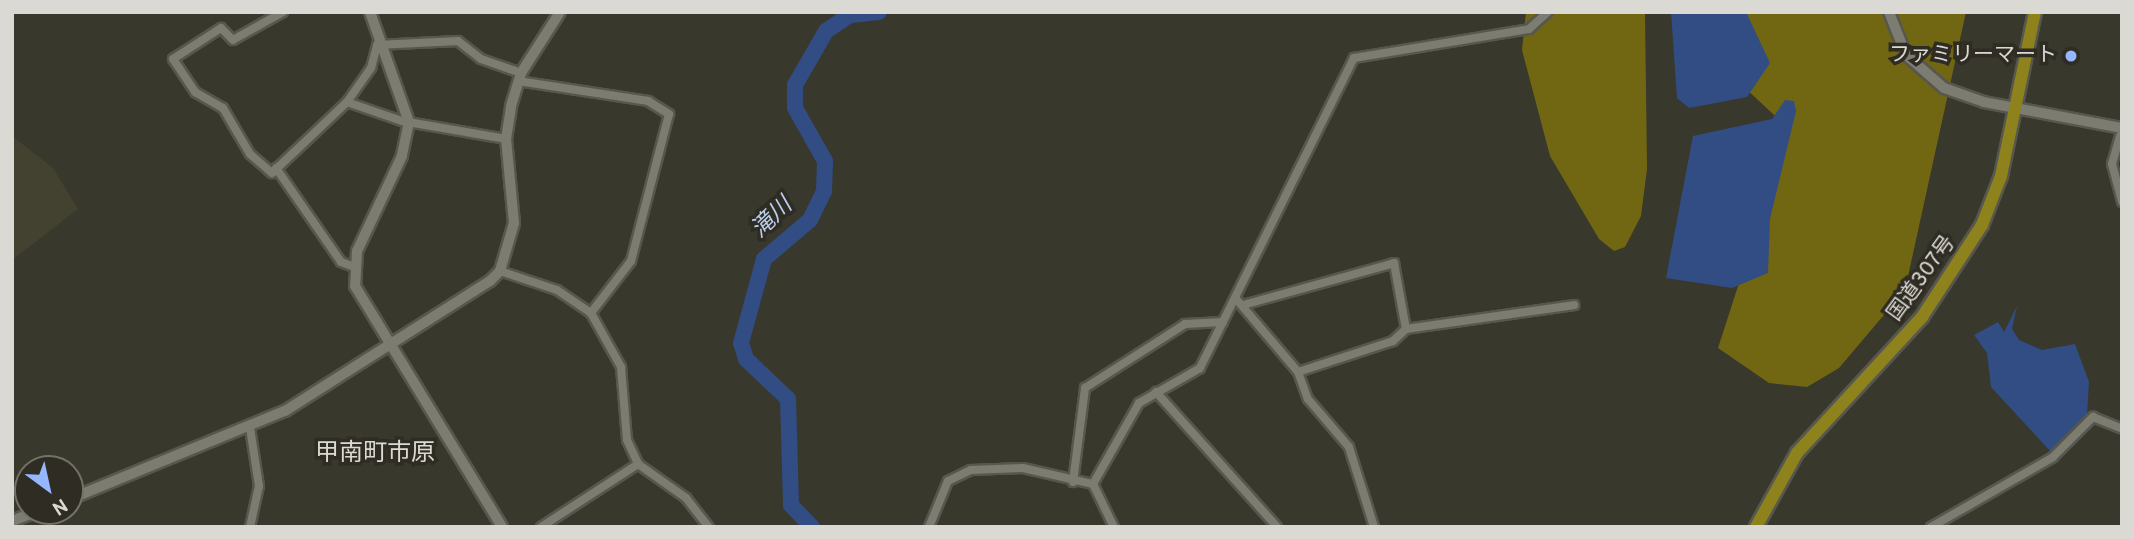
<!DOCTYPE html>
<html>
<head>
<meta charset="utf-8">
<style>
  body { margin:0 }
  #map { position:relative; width:2134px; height:539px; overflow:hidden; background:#39382d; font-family:Overpass,"Noto Sans JP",sans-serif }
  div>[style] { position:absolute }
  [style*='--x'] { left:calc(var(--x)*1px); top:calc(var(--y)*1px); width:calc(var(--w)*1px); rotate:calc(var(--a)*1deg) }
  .built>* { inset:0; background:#434130 }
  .forest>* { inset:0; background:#716712 }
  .water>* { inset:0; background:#324c84 }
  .river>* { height:16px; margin:-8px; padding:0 8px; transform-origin:8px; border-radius:8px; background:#324c84 }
  .roads { filter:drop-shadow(2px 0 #58574e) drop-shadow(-2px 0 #58574e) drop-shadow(0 2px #58574e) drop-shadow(0 -2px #58574e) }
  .minor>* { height:8px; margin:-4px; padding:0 4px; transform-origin:4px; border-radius:4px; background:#7d7c70 }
  .tertiary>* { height:10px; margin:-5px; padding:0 5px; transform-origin:5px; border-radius:5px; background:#7d7c70 }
  .trunk>* { height:12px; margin:-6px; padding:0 6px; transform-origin:6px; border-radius:6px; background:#8d821c }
  .dots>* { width:19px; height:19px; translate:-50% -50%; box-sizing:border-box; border:4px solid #2f2d23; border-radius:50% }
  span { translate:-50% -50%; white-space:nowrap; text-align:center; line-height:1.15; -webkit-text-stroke:7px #2f2d23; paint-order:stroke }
  .poi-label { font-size:21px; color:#dad9d3 }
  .right { translate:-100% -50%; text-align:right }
  .street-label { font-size:21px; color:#dad9d3 }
  .water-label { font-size:23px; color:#bccef0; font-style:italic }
  .quarter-label { font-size:24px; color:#dad9d3 }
  .frame { position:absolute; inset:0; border:14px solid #dad9d3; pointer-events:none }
  .north { position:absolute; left:14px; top:455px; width:70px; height:70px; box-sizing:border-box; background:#2f2d23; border:2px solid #737269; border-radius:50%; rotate:147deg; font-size:19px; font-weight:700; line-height:28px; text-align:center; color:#dad9d3 }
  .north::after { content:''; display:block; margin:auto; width:24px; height:32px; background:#94b7fd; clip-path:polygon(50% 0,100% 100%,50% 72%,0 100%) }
</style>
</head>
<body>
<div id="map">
  <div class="built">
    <i style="clip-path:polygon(12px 136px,53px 168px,78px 209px,12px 260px)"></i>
  </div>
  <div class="forest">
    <i style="clip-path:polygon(1526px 12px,1645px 12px,1647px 169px,1641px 216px,1625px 247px,1614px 251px,1599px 239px,1550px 156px,1522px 50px)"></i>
    <i style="clip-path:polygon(1721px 12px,1966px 12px,1905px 290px,1839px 368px,1807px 387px,1769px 383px,1718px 348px,1789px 129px,1744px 87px)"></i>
  </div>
  <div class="water">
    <i style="clip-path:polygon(1671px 12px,1746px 12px,1770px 63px,1747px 97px,1689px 108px,1677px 98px)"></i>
    <i style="clip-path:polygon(1785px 100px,1794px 101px,1796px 111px,1770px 219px,1768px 273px,1732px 288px,1666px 278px,1693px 136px,1772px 119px)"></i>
    <i style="clip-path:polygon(2017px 306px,2012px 329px,2019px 340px,2042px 350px,2075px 344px,2089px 382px,2087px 415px,2051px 452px,1991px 387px,1987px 353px,1974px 335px,1998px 322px,2004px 332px)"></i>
  </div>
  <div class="river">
    <i style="--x:812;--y:527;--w:30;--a:-134"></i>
    <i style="--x:791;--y:505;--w:106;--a:-91.6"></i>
    <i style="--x:788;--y:399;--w:58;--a:-136.4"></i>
    <i style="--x:746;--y:359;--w:17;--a:-107"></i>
    <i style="--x:741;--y:343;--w:87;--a:-74.7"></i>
    <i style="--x:764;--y:259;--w:60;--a:-40.3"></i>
    <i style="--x:810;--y:220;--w:32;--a:-64"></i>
    <i style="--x:824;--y:191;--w:30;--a:-88"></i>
    <i style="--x:825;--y:161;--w:61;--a:-119.5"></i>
    <i style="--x:795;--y:108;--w:23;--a:-90"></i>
    <i style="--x:795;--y:85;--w:62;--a:-60.1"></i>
    <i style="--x:826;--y:31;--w:29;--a:-34"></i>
    <i style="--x:850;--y:15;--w:29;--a:-6"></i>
  </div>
  <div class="roads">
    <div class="minor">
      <i style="--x:283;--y:12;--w:57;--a:150.8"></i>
      <i style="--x:233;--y:40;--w:17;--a:-135"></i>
      <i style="--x:221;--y:28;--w:57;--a:147.1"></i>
      <i style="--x:173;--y:59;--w:40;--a:56"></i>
      <i style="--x:195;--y:92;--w:32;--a:30"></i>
      <i style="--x:223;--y:108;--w:53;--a:59.6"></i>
      <i style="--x:250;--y:154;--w:29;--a:41"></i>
      <i style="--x:272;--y:173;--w:103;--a:-43.4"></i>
      <i style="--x:347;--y:102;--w:42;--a:-54.8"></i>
      <i style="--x:371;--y:68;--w:24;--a:-75"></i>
      <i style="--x:377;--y:45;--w:81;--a:-2.8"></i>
      <i style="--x:458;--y:41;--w:29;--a:38"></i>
      <i style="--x:481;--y:59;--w:42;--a:19.3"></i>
      <i style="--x:518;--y:81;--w:132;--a:8.7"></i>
      <i style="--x:648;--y:101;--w:25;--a:32"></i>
      <i style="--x:669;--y:114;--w:152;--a:104.5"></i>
      <i style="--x:631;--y:261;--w:66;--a:127.6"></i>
      <i style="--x:347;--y:102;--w:58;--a:19.1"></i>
      <i style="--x:402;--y:121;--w:106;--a:9.8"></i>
      <i style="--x:2120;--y:136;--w:29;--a:106"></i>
      <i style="--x:2112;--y:164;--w:39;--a:75"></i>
      <i style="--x:276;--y:168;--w:114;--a:55.3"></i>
      <i style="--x:341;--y:262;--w:15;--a:20"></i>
      <i style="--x:500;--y:271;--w:60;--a:18.4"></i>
      <i style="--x:557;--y:290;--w:41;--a:34.1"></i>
      <i style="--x:591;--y:313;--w:62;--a:60.9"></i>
      <i style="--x:621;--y:367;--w:73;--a:85.3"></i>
      <i style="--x:627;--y:440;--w:26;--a:65"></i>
      <i style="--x:638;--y:464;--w:59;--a:35.3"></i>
      <i style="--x:686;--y:498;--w:37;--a:52"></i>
      <i style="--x:1237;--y:300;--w:94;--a:49.7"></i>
      <i style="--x:1298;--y:372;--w:29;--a:70"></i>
      <i style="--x:1308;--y:399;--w:63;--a:49.5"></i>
      <i style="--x:1349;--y:447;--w:84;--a:72.6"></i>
      <i style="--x:1243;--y:305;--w:157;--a:-15.5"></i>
      <i style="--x:1394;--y:263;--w:67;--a:79.7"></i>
      <i style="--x:1298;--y:372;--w:100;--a:-18.1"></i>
      <i style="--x:1393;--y:341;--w:18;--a:-43"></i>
      <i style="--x:1406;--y:329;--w:170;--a:-8.1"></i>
      <i style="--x:1156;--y:392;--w:181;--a:48.1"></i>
      <i style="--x:1073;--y:482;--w:95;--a:-82.7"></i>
      <i style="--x:1085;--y:388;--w:119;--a:-32.6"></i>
      <i style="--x:1185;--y:324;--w:38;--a:-3"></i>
      <i style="--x:1093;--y:484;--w:93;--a:-60.4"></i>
      <i style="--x:1139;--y:403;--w:70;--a:-29.8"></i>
      <i style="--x:1200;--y:368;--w:346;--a:-63.6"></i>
      <i style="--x:1354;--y:58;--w:177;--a:-9.4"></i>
      <i style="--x:1529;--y:29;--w:25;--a:-42"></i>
      <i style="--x:250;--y:527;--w:42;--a:-77.6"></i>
      <i style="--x:259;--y:486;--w:59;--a:-98.8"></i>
      <i style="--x:541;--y:527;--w:116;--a:-33"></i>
      <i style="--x:929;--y:527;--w:50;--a:-67.6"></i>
      <i style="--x:948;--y:481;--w:25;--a:-26"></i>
      <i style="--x:971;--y:470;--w:52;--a:-2.2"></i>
      <i style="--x:1023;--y:468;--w:72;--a:12.9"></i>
      <i style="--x:1093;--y:484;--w:48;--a:64"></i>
      <i style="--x:1931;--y:527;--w:141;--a:-29.8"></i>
      <i style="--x:2053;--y:457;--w:57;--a:-45"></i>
      <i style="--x:2093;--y:417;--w:31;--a:22"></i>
    </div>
    <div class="tertiary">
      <i style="--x:370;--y:12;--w:117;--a:70.5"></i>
      <i style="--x:409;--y:122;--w:35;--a:102"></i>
      <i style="--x:402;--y:156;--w:105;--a:115.3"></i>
      <i style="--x:357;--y:251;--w:35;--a:93"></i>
      <i style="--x:355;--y:286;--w:282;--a:58.6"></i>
      <i style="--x:1889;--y:12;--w:46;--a:68.4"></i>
      <i style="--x:1906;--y:55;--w:50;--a:41"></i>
      <i style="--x:1944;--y:88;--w:42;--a:19.3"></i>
      <i style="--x:1984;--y:102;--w:140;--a:10.7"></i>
      <i style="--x:70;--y:499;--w:232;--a:-22.3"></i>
      <i style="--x:285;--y:411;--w:243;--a:-32.4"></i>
      <i style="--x:490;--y:281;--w:14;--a:-45"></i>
      <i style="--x:500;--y:271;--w:50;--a:-73.7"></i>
      <i style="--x:514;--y:223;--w:84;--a:-95.4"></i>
      <i style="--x:506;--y:139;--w:33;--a:-81"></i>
      <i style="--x:511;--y:106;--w:34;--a:-73"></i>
      <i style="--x:521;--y:73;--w:72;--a:-57.4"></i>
      <i style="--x:12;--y:521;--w:28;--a:-21"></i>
    </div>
    <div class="trunk">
      <i style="--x:1756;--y:527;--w:85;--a:-61"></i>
      <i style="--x:1797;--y:453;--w:185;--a:-47.4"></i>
      <i style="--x:1922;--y:317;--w:110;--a:-56.9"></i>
      <i style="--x:1982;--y:225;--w:53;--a:-68.8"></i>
      <i style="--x:2001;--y:176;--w:167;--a:-78.3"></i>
    </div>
  </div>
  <div class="dots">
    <i style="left:2071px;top:56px;background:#94b7fd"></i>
  </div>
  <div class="poi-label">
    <span class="right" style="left:2057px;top:56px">ファミリーマート</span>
  </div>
  <div class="street-label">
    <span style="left:1922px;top:279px;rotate:-54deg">国道307号</span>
  </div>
  <div class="water-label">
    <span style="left:773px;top:219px;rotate:-44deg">滝川</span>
  </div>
  <div class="quarter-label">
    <span style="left:375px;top:455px">甲南町市原</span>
  </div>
  <div class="frame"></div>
  <div class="north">N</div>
</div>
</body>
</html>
